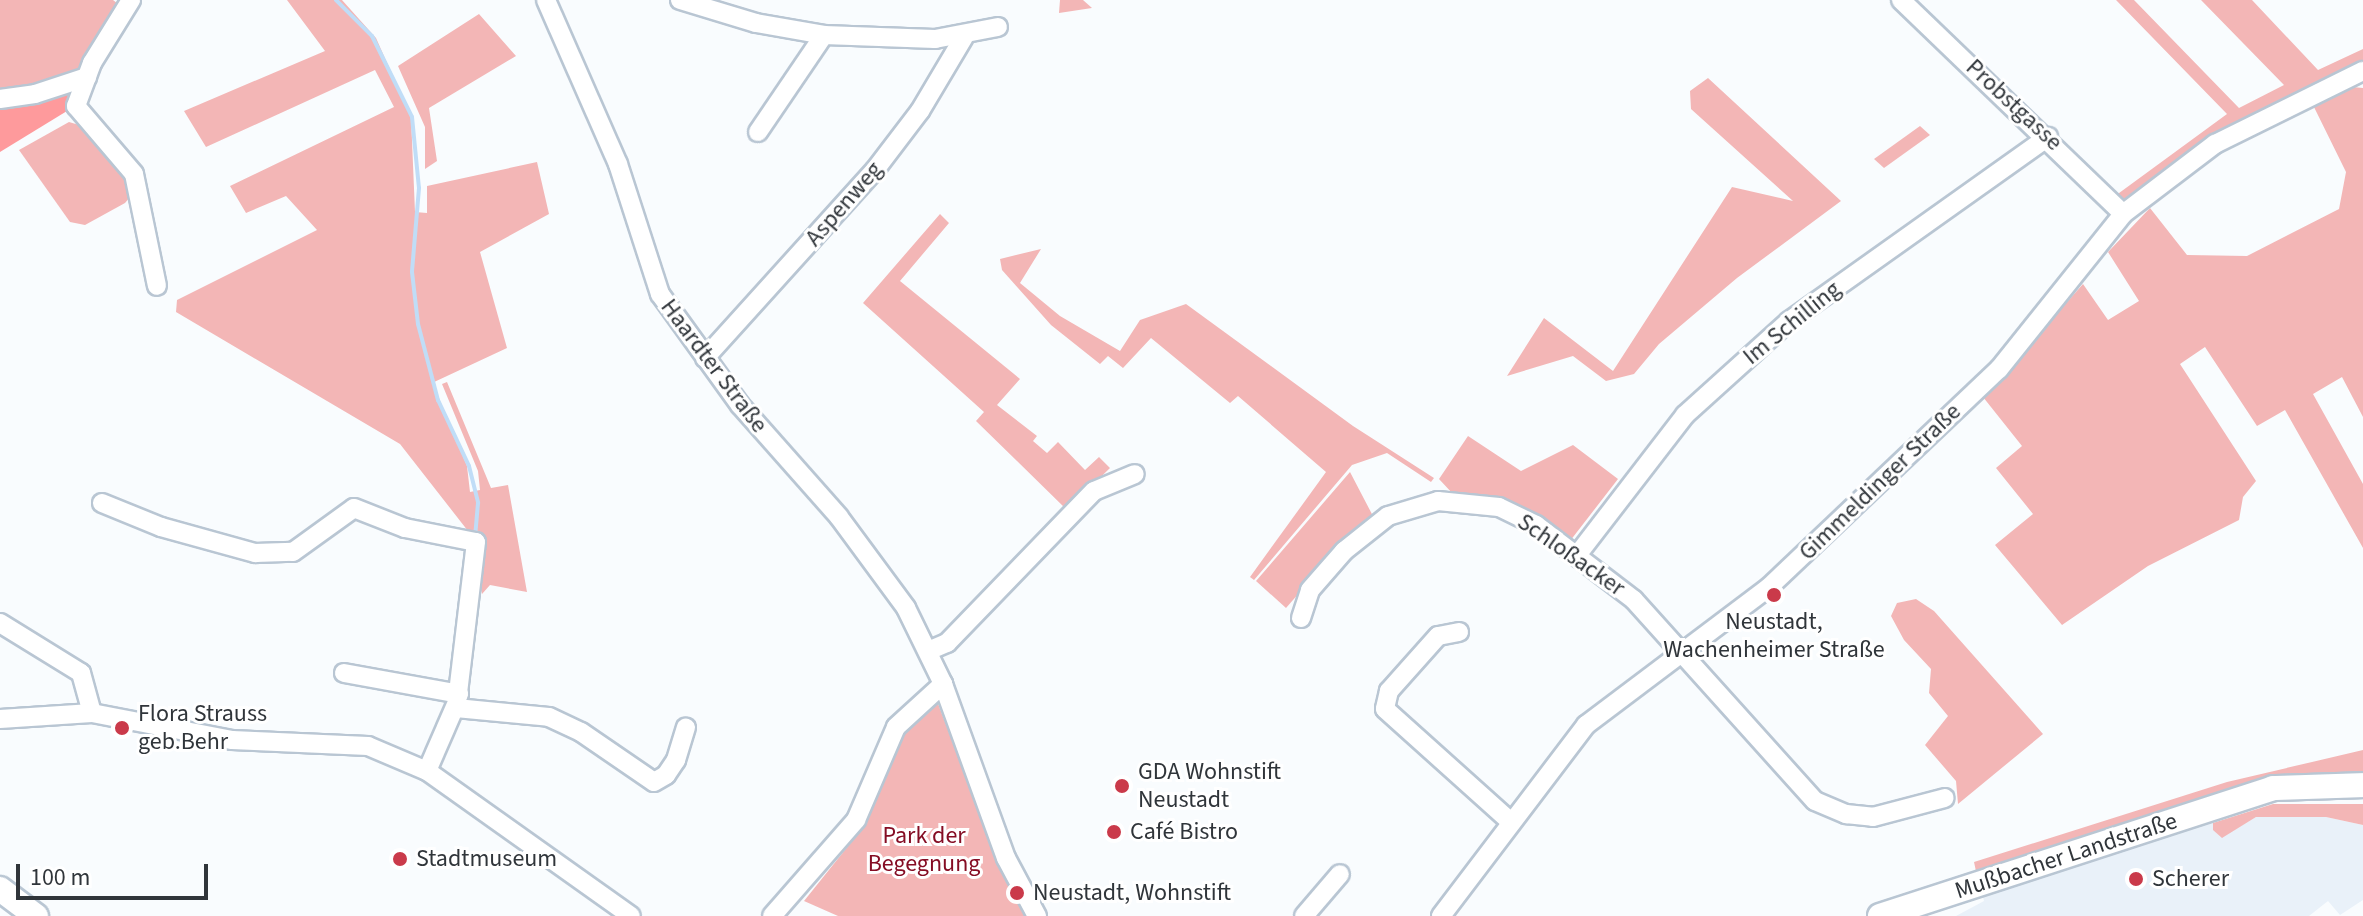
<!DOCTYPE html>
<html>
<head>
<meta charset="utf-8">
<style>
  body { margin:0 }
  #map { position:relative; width:2363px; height:916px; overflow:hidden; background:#f9fcfe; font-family:"Source Sans 3",sans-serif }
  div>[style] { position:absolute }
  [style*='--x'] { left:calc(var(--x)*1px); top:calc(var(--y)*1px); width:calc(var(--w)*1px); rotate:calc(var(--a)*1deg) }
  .built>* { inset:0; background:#e9f1f9 }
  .green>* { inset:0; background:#f3b6b6 }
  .forest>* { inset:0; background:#fe9a9c }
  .stream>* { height:4px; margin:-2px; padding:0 2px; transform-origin:2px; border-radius:2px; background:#c0ddf7 }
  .roads { filter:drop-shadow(2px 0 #b9c6d3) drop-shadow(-2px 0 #b9c6d3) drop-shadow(0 2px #b9c6d3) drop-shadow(0 -2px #b9c6d3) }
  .minor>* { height:18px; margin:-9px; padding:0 9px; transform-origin:9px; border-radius:9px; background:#fff }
  .major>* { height:24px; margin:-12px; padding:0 12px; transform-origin:12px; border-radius:12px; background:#fff }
  .dots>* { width:22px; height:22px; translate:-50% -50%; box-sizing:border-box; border:4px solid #fff; border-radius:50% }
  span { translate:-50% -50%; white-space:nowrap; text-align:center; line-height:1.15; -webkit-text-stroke:6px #fff; paint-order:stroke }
  .street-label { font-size:24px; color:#30353a }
  .poi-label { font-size:24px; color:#30353a }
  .left { translate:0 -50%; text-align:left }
  .park-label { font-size:24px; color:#850d24 }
  .scale { position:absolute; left:16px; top:864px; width:192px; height:36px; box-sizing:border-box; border:4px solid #30353a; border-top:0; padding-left:10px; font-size:24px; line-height:28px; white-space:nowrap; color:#30353a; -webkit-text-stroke:6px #fff; paint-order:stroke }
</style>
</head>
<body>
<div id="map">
  <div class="built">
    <i style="clip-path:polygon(2256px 817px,2326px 817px,2363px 825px,2363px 900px,2340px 915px,2328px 901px,2309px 916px,1956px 916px,1984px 901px,1982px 893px,2193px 826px,2213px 823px,2222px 837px)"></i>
  </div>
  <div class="green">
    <i style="clip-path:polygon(0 0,113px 0,122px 7px,83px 68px,36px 89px,0 93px)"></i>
    <i style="clip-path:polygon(287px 0,342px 0,376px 38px,411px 117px,415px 212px,427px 213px,427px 186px,537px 162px,549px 214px,480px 252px,507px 348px,432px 383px,467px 466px,470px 492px,480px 490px,478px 471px,442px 384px,447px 382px,491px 488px,508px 485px,527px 592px,490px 585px,482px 594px,468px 531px,400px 444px,176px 312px,177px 300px,317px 230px,286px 196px,246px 213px,230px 186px,394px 107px,375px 70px,206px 147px,184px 111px,325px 51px)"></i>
    <i style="clip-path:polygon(1060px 0,1083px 0,1092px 8px,1059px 13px)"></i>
    <i style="clip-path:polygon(2116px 0,2134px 0,2239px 108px,2284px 85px,2201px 0,2252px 0,2318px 70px,2363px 49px,2363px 67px,2124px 207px,2115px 196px,2227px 114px)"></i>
    <i style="clip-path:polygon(479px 14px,516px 56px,429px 108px,437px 161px,425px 169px,425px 127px,398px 66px)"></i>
    <i style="clip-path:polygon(1708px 78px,1841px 201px,1737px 278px,1659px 344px,1634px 374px,1606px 381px,1573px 356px,1507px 376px,1544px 318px,1613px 371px,1732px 187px,1793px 201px,1691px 109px,1690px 91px)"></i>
    <i style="clip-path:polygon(2342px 86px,2363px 88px,2363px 417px,2342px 377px,2313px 394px,2363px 484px,2363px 548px,2285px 410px,2257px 426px,2205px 347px,2180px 364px,2256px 481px,2243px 497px,2239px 520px,2148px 566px,2062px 625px,1995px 545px,2033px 514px,1996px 468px,2022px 446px,1983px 397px,2083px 284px,2108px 320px,2139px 301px,2108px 252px,2150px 208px,2187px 255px,2247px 256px,2339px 209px,2346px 172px,2311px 101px)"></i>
    <i style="clip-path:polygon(69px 122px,86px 127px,120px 165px,135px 191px,125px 203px,85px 225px,70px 222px,19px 150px)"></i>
    <i style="clip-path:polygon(1920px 126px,1930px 135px,1884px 168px,1874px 159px)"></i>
    <i style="clip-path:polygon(940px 214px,949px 223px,900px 281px,1020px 379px,997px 405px,1037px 436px,1033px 441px,1047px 453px,1058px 442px,1085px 470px,1099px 457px,1110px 468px,1067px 510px,976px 421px,984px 412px,863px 303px)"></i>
    <i style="clip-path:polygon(1041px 249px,1020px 283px,1060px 316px,1120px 351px,1140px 320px,1186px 304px,1353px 426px,1434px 478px,1431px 482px,1387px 453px,1352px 465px,1254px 580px,1250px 577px,1326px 472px,1238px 396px,1230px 403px,1151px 338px,1123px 368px,1108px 356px,1100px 364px,1051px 325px,1002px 270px,1000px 259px)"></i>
    <i style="clip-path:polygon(1468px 436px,1521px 471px,1573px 445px,1618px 479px,1570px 541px,1518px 505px,1453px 494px,1439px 479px)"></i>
    <i style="clip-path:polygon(1350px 472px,1374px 518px,1349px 536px,1286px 608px,1256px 581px)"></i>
    <i style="clip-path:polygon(1916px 599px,1934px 611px,2043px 734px,1958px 804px,1956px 781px,1925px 745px,1948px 716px,1929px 693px,1931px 669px,1904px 640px,1891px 616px,1897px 603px)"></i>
    <i style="clip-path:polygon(937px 701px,1000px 867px,1028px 916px,838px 916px,804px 901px,861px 830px,904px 727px)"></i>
    <i style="clip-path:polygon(2363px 750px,2363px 782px,2295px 781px,1977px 876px,1974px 862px,2227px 782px)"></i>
    <i style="clip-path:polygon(2273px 804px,2363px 804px,2363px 825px,2326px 817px,2256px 817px,2222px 838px,2213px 830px,2213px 823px)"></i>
  </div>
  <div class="forest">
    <i style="clip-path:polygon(78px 90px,67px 111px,0 152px,0 105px)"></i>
  </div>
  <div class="stream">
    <i style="--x:336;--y:0;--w:51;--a:45"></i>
    <i style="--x:372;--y:36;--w:90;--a:63.7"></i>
    <i style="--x:412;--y:117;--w:71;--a:84.4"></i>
    <i style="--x:419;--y:188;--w:84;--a:94.8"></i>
    <i style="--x:412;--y:272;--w:52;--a:83.4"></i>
    <i style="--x:418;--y:324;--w:79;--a:75.3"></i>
    <i style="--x:438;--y:400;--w:73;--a:64.8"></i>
    <i style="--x:469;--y:466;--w:38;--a:76"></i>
    <i style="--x:478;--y:503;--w:34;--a:95"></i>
  </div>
  <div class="roads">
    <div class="minor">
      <i style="--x:131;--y:0;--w:74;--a:121.8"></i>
      <i style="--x:92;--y:63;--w:46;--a:110.4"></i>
      <i style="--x:76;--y:106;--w:89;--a:49.5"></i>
      <i style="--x:134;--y:174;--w:114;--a:78.4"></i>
      <i style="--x:546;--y:0;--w:179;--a:66.3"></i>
      <i style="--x:618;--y:164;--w:137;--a:72.1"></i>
      <i style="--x:660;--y:294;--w:137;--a:54.2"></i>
      <i style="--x:740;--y:405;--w:149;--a:48.5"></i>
      <i style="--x:839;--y:517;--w:113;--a:53.6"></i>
      <i style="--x:906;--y:608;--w:85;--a:64"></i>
      <i style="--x:943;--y:684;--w:185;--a:70.1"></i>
      <i style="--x:1006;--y:858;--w:66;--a:61.9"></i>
      <i style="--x:680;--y:0;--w:79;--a:16.8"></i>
      <i style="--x:756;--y:23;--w:69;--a:10"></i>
      <i style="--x:824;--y:35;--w:111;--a:2.1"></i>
      <i style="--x:935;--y:39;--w:64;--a:-10.8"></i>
      <i style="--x:1901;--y:0;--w:308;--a:43.9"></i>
      <i style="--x:0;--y:99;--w:35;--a:-8"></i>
      <i style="--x:35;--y:94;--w:55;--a:-18.1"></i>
      <i style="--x:758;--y:132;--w:117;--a:-55.8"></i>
      <i style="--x:705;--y:358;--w:253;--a:-47.9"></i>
      <i style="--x:875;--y:170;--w:74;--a:-52.7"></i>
      <i style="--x:920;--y:111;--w:86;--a:-59.3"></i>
      <i style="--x:102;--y:503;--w:64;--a:22.1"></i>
      <i style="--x:161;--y:527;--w:98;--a:15.5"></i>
      <i style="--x:255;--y:553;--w:38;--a:-2"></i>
      <i style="--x:293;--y:552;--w:75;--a:-35.8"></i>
      <i style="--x:354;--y:508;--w:55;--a:21.4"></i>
      <i style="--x:405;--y:528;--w:72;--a:11.2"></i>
      <i style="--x:476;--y:542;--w:161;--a:96.8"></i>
      <i style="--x:457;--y:702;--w:75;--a:113.5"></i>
      <i style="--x:1578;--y:554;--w:175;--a:-52.4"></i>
      <i style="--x:1685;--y:415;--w:140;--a:-42.1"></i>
      <i style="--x:1789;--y:321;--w:318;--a:-35.4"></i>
      <i style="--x:1301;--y:618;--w:29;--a:-72"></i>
      <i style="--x:1310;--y:590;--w:52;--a:-48.9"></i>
      <i style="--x:1344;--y:551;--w:56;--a:-38.5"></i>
      <i style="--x:1388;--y:516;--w:52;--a:-16.7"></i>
      <i style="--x:1438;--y:501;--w:61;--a:5.6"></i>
      <i style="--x:1499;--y:507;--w:41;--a:25.9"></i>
      <i style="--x:1536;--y:525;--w:123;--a:37.4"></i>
      <i style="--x:1634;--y:600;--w:270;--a:48"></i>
      <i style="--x:1815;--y:801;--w:34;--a:23"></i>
      <i style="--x:1846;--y:814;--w:27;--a:6"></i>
      <i style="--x:1873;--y:817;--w:74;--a:-14.8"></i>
      <i style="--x:0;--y:623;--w:95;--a:31.7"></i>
      <i style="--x:81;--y:673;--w:41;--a:74.6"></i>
      <i style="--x:1459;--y:632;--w:21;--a:169"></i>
      <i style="--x:1438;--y:636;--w:74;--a:131.7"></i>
      <i style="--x:1389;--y:691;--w:18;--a:103"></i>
      <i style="--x:1385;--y:709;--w:168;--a:41.9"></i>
      <i style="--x:928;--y:651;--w:21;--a:-23"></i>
      <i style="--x:947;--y:643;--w:211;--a:-46"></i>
      <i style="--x:1094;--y:491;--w:44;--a:-22.5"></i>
      <i style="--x:344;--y:673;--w:117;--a:10.3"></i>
      <i style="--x:456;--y:708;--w:93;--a:5.5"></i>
      <i style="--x:549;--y:717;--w:35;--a:25"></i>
      <i style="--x:581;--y:732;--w:88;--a:34.4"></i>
      <i style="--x:654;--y:782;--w:14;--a:-30"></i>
      <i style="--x:666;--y:775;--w:18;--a:-56"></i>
      <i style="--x:676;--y:760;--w:34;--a:-73"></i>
      <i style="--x:0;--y:719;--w:92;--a:-3.7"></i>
      <i style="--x:92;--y:713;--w:143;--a:10.9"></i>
      <i style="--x:232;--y:740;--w:136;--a:2.5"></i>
      <i style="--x:368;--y:746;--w:64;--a:23"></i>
      <i style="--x:427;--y:771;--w:250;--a:35.4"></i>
      <i style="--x:772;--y:916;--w:128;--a:-48.8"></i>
      <i style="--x:856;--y:820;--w:101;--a:-66.7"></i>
      <i style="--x:896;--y:727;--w:64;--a:-42.5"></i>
      <i style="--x:1304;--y:916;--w:55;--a:-49.4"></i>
      <i style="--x:1441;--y:916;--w:240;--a:-52.8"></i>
      <i style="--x:1586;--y:725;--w:228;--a:-37"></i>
      <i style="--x:1768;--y:588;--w:318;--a:-43.5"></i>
      <i style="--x:1999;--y:369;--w:198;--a:-51.3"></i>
      <i style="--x:2123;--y:214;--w:116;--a:-37.3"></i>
      <i style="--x:2215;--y:144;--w:165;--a:-26.3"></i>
    </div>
    <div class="major">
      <i style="--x:0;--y:889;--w:45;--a:36.9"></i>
      <i style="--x:1880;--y:916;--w:413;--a:-18"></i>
      <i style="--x:2273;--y:788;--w:90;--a:-1.9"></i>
    </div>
  </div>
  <div class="dots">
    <i style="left:1774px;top:595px;background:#ca3a4a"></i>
    <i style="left:122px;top:728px;background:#ca3a4a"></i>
    <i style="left:1122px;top:786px;background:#ca3a4a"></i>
    <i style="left:1114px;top:832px;background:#ca3a4a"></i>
    <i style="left:400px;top:859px;background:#ca3a4a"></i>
    <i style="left:2136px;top:879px;background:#ca3a4a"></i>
    <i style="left:1017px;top:893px;background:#ca3a4a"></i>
  </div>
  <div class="street-label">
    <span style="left:2014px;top:105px;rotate:43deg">Probstgasse</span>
    <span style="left:844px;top:204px;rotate:-49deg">Aspenweg</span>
    <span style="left:1792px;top:323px;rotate:-39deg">Im Schilling</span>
    <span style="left:714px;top:366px;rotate:53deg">Haardter Straße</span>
    <span style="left:1880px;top:482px;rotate:-44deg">Gimmeldinger Straße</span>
    <span style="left:1571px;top:555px;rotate:35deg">Schloßacker</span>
    <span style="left:2066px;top:856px;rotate:-18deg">Mußbacher Landstraße</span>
  </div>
  <div class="poi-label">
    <span style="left:1774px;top:636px">Neustadt,<br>Wachenheimer Straße</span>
    <span class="left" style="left:138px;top:728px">Flora Strauss<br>geb.Behr</span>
    <span class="left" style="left:1138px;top:786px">GDA Wohnstift<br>Neustadt</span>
    <span class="left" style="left:1130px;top:832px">Café Bistro</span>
    <span class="left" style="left:416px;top:859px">Stadtmuseum</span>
    <span class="left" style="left:2152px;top:879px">Scherer</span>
    <span class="left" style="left:1033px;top:893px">Neustadt, Wohnstift</span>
  </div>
  <div class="park-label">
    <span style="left:924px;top:850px">Park der<br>Begegnung</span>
  </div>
  <div class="scale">100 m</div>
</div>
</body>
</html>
